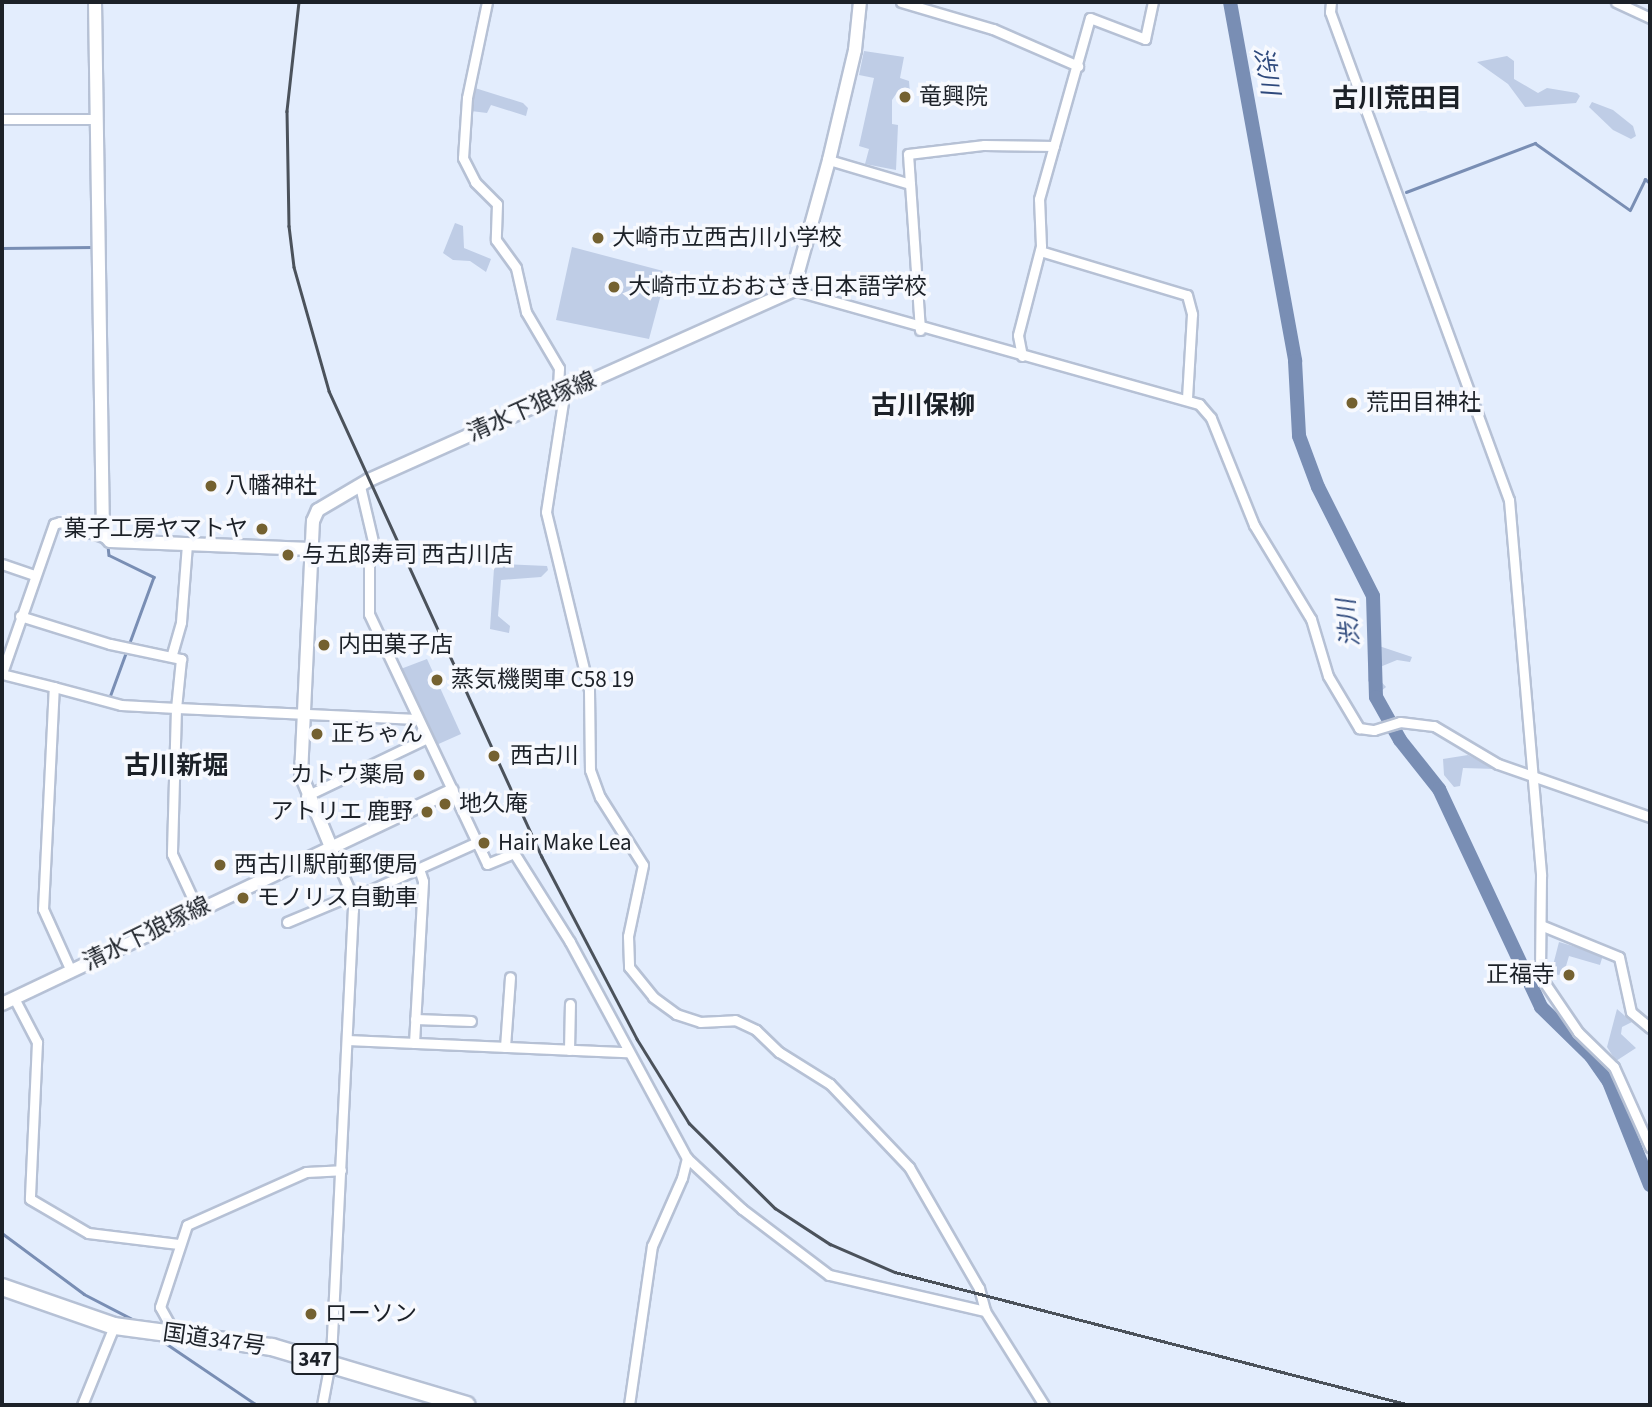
<!DOCTYPE html>
<html>
<head>
<meta charset="utf-8">
<style>
  body { margin:0 }
  #map { position:relative; width:1652px; height:1407px; overflow:hidden; background:#e3edfd; font-family:"Source Sans 3","Noto Sans JP",sans-serif }
  div>[style] { position:absolute }
  [style*='--x'] { left:calc(var(--x)*1px); top:calc(var(--y)*1px); width:calc(var(--w)*1px); rotate:calc(var(--a)*1deg) }
  .green>* { inset:0; background:#bfcde6 }
  .stream>* { height:2.5px; margin:-1.25px; padding:0 1.25px; transform-origin:1.25px; border-radius:1.25px; background:#798eb4 }
  .river>* { height:14px; margin:-7px; padding:0 7px; transform-origin:7px; border-radius:7px; background:#798eb4 }
  .roads { filter:drop-shadow(2px 0 #b6c1d5) drop-shadow(-2px 0 #b6c1d5) drop-shadow(0 2px #b6c1d5) drop-shadow(0 -2px #b6c1d5) }
  .street>* { height:9px; margin:-4.5px; padding:0 4.5px; transform-origin:4.5px; border-radius:4.5px; background:#fff }
  .secondary>* { height:12px; margin:-6px; padding:0 6px; transform-origin:6px; border-radius:6px; background:#fff }
  .highway>* { height:16px; margin:-8px; padding:0 8px; transform-origin:8px; border-radius:8px; background:#fff }
  .rail>* { height:2.5px; margin:-1.25px; padding:0 1.25px; transform-origin:1.25px; border-radius:1.25px; background:#4b525b }
  .dots>* { width:19px; height:19px; translate:-50% -50%; box-sizing:border-box; border:4px solid #f7f9fe; border-radius:50% }
  span { translate:-50% -50%; white-space:nowrap; text-align:center; line-height:1.15; -webkit-text-stroke:7px #f7f9fe; paint-order:stroke }
  .shield-label span { padding:2px 5px; background:#f7f9fe; border:2px solid; border-radius:5px; -webkit-text-stroke-width:0 }
  .shield-label { font-size:21px; color:#1c2128; font-weight:700 }
  .poi-label { font-size:23px; color:#1c2128 }
  .left { translate:0 -50%; text-align:left }
  .right { translate:-100% -50%; text-align:right }
  .street-label { font-size:23px; color:#1c2128 }
  .water-label { font-size:24px; color:#2e497c; font-style:italic }
  .quarter-label { font-size:26px; color:#1c2128; font-weight:700 }
  .frame { position:absolute; inset:0; border:4px solid #1c2128; pointer-events:none }
</style>
</head>
<body>
<div id="map">
  <div class="green">
    <i style="clip-path:polygon(864px 51px,904px 57px,900px 78px,909px 81px,910px 94px,896px 94px,892px 100px,892px 124px,898px 125px,896px 170px,865px 164px,869px 149px,859px 146px,874px 78px,859px 75px)"></i>
    <i style="clip-path:polygon(1507px 56px,1514px 61px,1514px 79px,1538px 93px,1547px 88px,1577px 93px,1580px 96px,1576px 103px,1525px 107px,1508px 84px,1477px 62px)"></i>
    <i style="clip-path:polygon(475px 88px,523px 103px,528px 108px,526px 116px,491px 105px,487px 113px,471px 111px)"></i>
    <i style="clip-path:polygon(1592px 102px,1613px 110px,1633px 126px,1636px 136px,1631px 139px,1613px 130px,1589px 107px)"></i>
    <i style="clip-path:polygon(455px 223px,463px 226px,464px 248px,491px 259px,486px 272px,470px 261px,453px 260px,443px 253px)"></i>
    <i style="clip-path:polygon(572px 247px,667px 272px,649px 339px,556px 320px)"></i>
    <i style="clip-path:polygon(505px 564px,547px 566px,548px 570px,541px 577px,501px 580px,498px 616px,510px 626px,509px 633px,490px 629px,494px 568px)"></i>
    <i style="clip-path:polygon(1376px 645px,1412px 657px,1410px 662px,1397px 660px,1380px 667px,1378px 678px,1386px 687px,1380px 692px,1368px 681px,1369px 652px)"></i>
    <i style="clip-path:polygon(427px 659px,461px 734px,434px 746px,398px 670px)"></i>
    <i style="clip-path:polygon(1468px 755px,1496px 769px,1463px 768px,1460px 786px,1454px 787px,1444px 775px,1443px 759px)"></i>
    <i style="clip-path:polygon(1559px 942px,1603px 955px,1600px 965px,1569px 956px,1563px 976px,1551px 973px)"></i>
    <i style="clip-path:polygon(1617px 1009px,1632px 1022px,1622px 1027px,1621px 1034px,1636px 1048px,1616px 1061px,1607px 1047px)"></i>
  </div>
  <div class="stream">
    <i style="--x:1406;--y:192;--w:138;--a:-20.8"></i>
    <i style="--x:1535;--y:143;--w:116;--a:35.2"></i>
    <i style="--x:1630;--y:210;--w:34;--a:-64"></i>
    <i style="--x:1645;--y:179;--w:6;--a:39"></i>
    <i style="--x:2;--y:248;--w:91;--a:-0.6"></i>
    <i style="--x:108;--y:546;--w:9;--a:84"></i>
    <i style="--x:109;--y:555;--w:50;--a:26.1"></i>
    <i style="--x:154;--y:577;--w:131;--a:110.1"></i>
    <i style="--x:2;--y:1233;--w:102;--a:36.6"></i>
    <i style="--x:84;--y:1294;--w:59;--a:27.4"></i>
    <i style="--x:161;--y:1340;--w:116;--a:34.1"></i>
  </div>
  <div class="river">
    <i style="--x:1230;--y:2;--w:365;--a:79.7"></i>
    <i style="--x:1295;--y:361;--w:75;--a:86.9"></i>
    <i style="--x:1299;--y:436;--w:54;--a:69.6"></i>
    <i style="--x:1318;--y:487;--w:122;--a:63.2"></i>
    <i style="--x:1373;--y:596;--w:101;--a:88.3"></i>
    <i style="--x:1376;--y:697;--w:49;--a:60.8"></i>
    <i style="--x:1400;--y:740;--w:63;--a:51.5"></i>
    <i style="--x:1439;--y:789;--w:241;--a:64.9"></i>
    <i style="--x:1541;--y:1007;--w:70;--a:44.4"></i>
    <i style="--x:1591;--y:1056;--w:32;--a:55"></i>
    <i style="--x:1609;--y:1082;--w:111;--a:68.3"></i>
  </div>
  <div class="roads">
    <div class="street">
      <i style="--x:487;--y:2;--w:98;--a:101.8"></i>
      <i style="--x:467;--y:98;--w:60;--a:93.8"></i>
      <i style="--x:463;--y:158;--w:27;--a:63"></i>
      <i style="--x:475;--y:182;--w:31;--a:45"></i>
      <i style="--x:497;--y:204;--w:36;--a:92"></i>
      <i style="--x:496;--y:240;--w:34;--a:54"></i>
      <i style="--x:516;--y:268;--w:45;--a:77.2"></i>
      <i style="--x:526;--y:312;--w:65;--a:59.5"></i>
      <i style="--x:559;--y:368;--w:22;--a:93"></i>
      <i style="--x:558;--y:390;--w:6;--a:31"></i>
      <i style="--x:563;--y:393;--w:9;--a:90"></i>
      <i style="--x:563;--y:402;--w:111;--a:98.8"></i>
      <i style="--x:546;--y:512;--w:183;--a:76.4"></i>
      <i style="--x:589;--y:690;--w:80;--a:89.3"></i>
      <i style="--x:590;--y:770;--w:29;--a:70"></i>
      <i style="--x:600;--y:797;--w:80;--a:57.7"></i>
      <i style="--x:643;--y:865;--w:73;--a:101.9"></i>
      <i style="--x:628;--y:936;--w:31;--a:88"></i>
      <i style="--x:629;--y:967;--w:38;--a:51"></i>
      <i style="--x:653;--y:997;--w:29;--a:36"></i>
      <i style="--x:676;--y:1014;--w:25;--a:18"></i>
      <i style="--x:700;--y:1022;--w:35;--a:-3"></i>
      <i style="--x:735;--y:1020;--w:23;--a:25"></i>
      <i style="--x:756;--y:1030;--w:32;--a:44"></i>
      <i style="--x:779;--y:1052;--w:60;--a:32.1"></i>
      <i style="--x:830;--y:1084;--w:115;--a:46.4"></i>
      <i style="--x:909;--y:1167;--w:140;--a:60"></i>
      <i style="--x:979;--y:1288;--w:24;--a:75"></i>
      <i style="--x:985;--y:1311;--w:111;--a:57.9"></i>
      <i style="--x:901;--y:2;--w:96;--a:16.4"></i>
      <i style="--x:993;--y:29;--w:93;--a:23.5"></i>
      <i style="--x:1331;--y:2;--w:10;--a:96"></i>
      <i style="--x:1330;--y:12;--w:520;--a:69.86"></i>
      <i style="--x:1509;--y:500;--w:377;--a:85.1"></i>
      <i style="--x:1541;--y:876;--w:100;--a:90.6"></i>
      <i style="--x:1540;--y:976;--w:68;--a:55.8"></i>
      <i style="--x:1578;--y:1032;--w:50;--a:44.2"></i>
      <i style="--x:1614;--y:1067;--w:88;--a:65.8"></i>
      <i style="--x:1616;--y:2;--w:38;--a:25"></i>
      <i style="--x:2;--y:119;--w:95;--a:0"></i>
      <i style="--x:829;--y:160;--w:84;--a:16.5"></i>
      <i style="--x:1040;--y:251;--w:153;--a:16.7"></i>
      <i style="--x:1187;--y:295;--w:20;--a:75"></i>
      <i style="--x:1192;--y:314;--w:85;--a:93.4"></i>
      <i style="--x:793;--y:290;--w:422;--a:15.7"></i>
      <i style="--x:1199;--y:404;--w:18;--a:49"></i>
      <i style="--x:1211;--y:418;--w:115;--a:68.1"></i>
      <i style="--x:1254;--y:525;--w:110;--a:58.8"></i>
      <i style="--x:1311;--y:619;--w:59;--a:73.4"></i>
      <i style="--x:1328;--y:676;--w:61;--a:59.2"></i>
      <i style="--x:1359;--y:728;--w:15;--a:8"></i>
      <i style="--x:1374;--y:730;--w:27;--a:-17"></i>
      <i style="--x:1400;--y:722;--w:34;--a:7"></i>
      <i style="--x:1434;--y:726;--w:74;--a:30.7"></i>
      <i style="--x:1498;--y:764;--w:161;--a:19.2"></i>
      <i style="--x:920;--y:330;--w:176;--a:-93.9"></i>
      <i style="--x:908;--y:154;--w:77;--a:-6.8"></i>
      <i style="--x:984;--y:145;--w:70;--a:0.8"></i>
      <i style="--x:1022;--y:356;--w:21;--a:-101"></i>
      <i style="--x:1018;--y:335;--w:92;--a:-75.5"></i>
      <i style="--x:1041;--y:246;--w:47;--a:-92.4"></i>
      <i style="--x:1039;--y:199;--w:188;--a:-74.3"></i>
      <i style="--x:1090;--y:18;--w:59;--a:20.9"></i>
      <i style="--x:1145;--y:39;--w:38;--a:-78"></i>
      <i style="--x:360;--y:486;--w:66;--a:76.8"></i>
      <i style="--x:375;--y:550;--w:12;--a:121"></i>
      <i style="--x:369;--y:560;--w:54;--a:90"></i>
      <i style="--x:369;--y:614;--w:276;--a:64.7"></i>
      <i style="--x:487;--y:864;--w:29;--a:-22"></i>
      <i style="--x:514;--y:853;--w:105;--a:57.8"></i>
      <i style="--x:570;--y:942;--w:246;--a:61.6"></i>
      <i style="--x:687;--y:1158;--w:75;--a:42.8"></i>
      <i style="--x:742;--y:1209;--w:109;--a:37.2"></i>
      <i style="--x:829;--y:1275;--w:160;--a:13"></i>
      <i style="--x:311;--y:549;--w:61;--a:5.6"></i>
      <i style="--x:2;--y:564;--w:34;--a:19"></i>
      <i style="--x:20;--y:616;--w:94;--a:17.3"></i>
      <i style="--x:110;--y:644;--w:73;--a:11.9"></i>
      <i style="--x:181;--y:659;--w:49;--a:95.8"></i>
      <i style="--x:176;--y:708;--w:242;--a:2.6"></i>
      <i style="--x:172;--y:654;--w:33;--a:-74"></i>
      <i style="--x:181;--y:622;--w:78;--a:-85.6"></i>
      <i style="--x:2;--y:673;--w:158;--a:-70.8"></i>
      <i style="--x:54;--y:524;--w:6;--a:-18"></i>
      <i style="--x:60;--y:522;--w:49;--a:19.2"></i>
      <i style="--x:2;--y:674;--w:54;--a:14"></i>
      <i style="--x:306;--y:796;--w:134;--a:-25.6"></i>
      <i style="--x:353;--y:898;--w:136;--a:-24.3"></i>
      <i style="--x:287;--y:922;--w:70;--a:-22.6"></i>
      <i style="--x:1543;--y:926;--w:82;--a:22.2"></i>
      <i style="--x:1619;--y:957;--w:56;--a:77.7"></i>
      <i style="--x:1631;--y:1012;--w:25;--a:40"></i>
      <i style="--x:71;--y:971;--w:68;--a:-114.3"></i>
      <i style="--x:43;--y:909;--w:222;--a:-87.2"></i>
      <i style="--x:54;--y:687;--w:69;--a:15"></i>
      <i style="--x:121;--y:705;--w:55;--a:3.1"></i>
      <i style="--x:176;--y:708;--w:146;--a:91.6"></i>
      <i style="--x:172;--y:854;--w:62;--a:65.1"></i>
      <i style="--x:14;--y:998;--w:50;--a:62.4"></i>
      <i style="--x:37;--y:1042;--w:157;--a:92.6"></i>
      <i style="--x:30;--y:1199;--w:67;--a:30.4"></i>
      <i style="--x:88;--y:1233;--w:91;--a:7"></i>
      <i style="--x:415;--y:1019;--w:56;--a:2"></i>
      <i style="--x:347;--y:1040;--w:280;--a:2.5"></i>
      <i style="--x:414;--y:1043;--w:162;--a:-86.8"></i>
      <i style="--x:423;--y:881;--w:13;--a:-108"></i>
      <i style="--x:505;--y:1047;--w:70;--a:-85.9"></i>
      <i style="--x:569;--y:1050;--w:46;--a:-88.8"></i>
      <i style="--x:175;--y:1334;--w:31;--a:-119"></i>
      <i style="--x:160;--y:1307;--w:86;--a:-71.8"></i>
      <i style="--x:187;--y:1225;--w:130;--a:-24"></i>
      <i style="--x:306;--y:1172;--w:35;--a:-3"></i>
      <i style="--x:82;--y:1405;--w:85;--a:-67.9"></i>
      <i style="--x:322;--y:1405;--w:49;--a:-79.4"></i>
      <i style="--x:331;--y:1357;--w:448;--a:-87.2"></i>
      <i style="--x:353;--y:910;--w:12;--a:-90"></i>
      <i style="--x:353;--y:898;--w:56;--a:-113.3"></i>
      <i style="--x:629;--y:1405;--w:161;--a:-81.8"></i>
      <i style="--x:652;--y:1246;--w:74;--a:-66.2"></i>
      <i style="--x:682;--y:1178;--w:21;--a:-76"></i>
    </div>
    <div class="secondary">
      <i style="--x:95;--y:2;--w:532;--a:89.14"></i>
      <i style="--x:103;--y:534;--w:10;--a:45"></i>
      <i style="--x:110;--y:541;--w:201;--a:2.3"></i>
      <i style="--x:331;--y:847;--w:78;--a:-112.6"></i>
      <i style="--x:301;--y:775;--w:254;--a:-87.3"></i>
      <i style="--x:313;--y:521;--w:12;--a:-66"></i>
      <i style="--x:318;--y:510;--w:59;--a:-30.5"></i>
      <i style="--x:369;--y:480;--w:465;--a:-24.1"></i>
      <i style="--x:793;--y:290;--w:135;--a:-74.5"></i>
      <i style="--x:829;--y:160;--w:113;--a:-76.7"></i>
      <i style="--x:855;--y:50;--w:48;--a:-84.1"></i>
      <i style="--x:2;--y:1004;--w:498;--a:-25.4"></i>
    </div>
    <div class="highway">
      <i style="--x:2;--y:1287;--w:119;--a:19.2"></i>
      <i style="--x:114;--y:1326;--w:159;--a:7.6"></i>
      <i style="--x:272;--y:1347;--w:203;--a:16.6"></i>
    </div>
  </div>
  <div class="rail">
    <i style="--x:299;--y:2;--w:110;--a:96.3"></i>
    <i style="--x:287;--y:111;--w:115;--a:89"></i>
    <i style="--x:289;--y:226;--w:41;--a:83"></i>
    <i style="--x:294;--y:267;--w:129;--a:74.2"></i>
    <i style="--x:329;--y:391;--w:512;--a:65.44"></i>
    <i style="--x:542;--y:857;--w:205;--a:62.4"></i>
    <i style="--x:637;--y:1039;--w:99;--a:58.2"></i>
    <i style="--x:689;--y:1123;--w:121;--a:44.7"></i>
    <i style="--x:775;--y:1208;--w:66;--a:33.2"></i>
    <i style="--x:830;--y:1244;--w:71;--a:23.3"></i>
    <i style="--x:895;--y:1272;--w:532;--a:14.48"></i>
  </div>
  <div class="dots">
    <i style="left:905px;top:97px;background:#746130"></i>
    <i style="left:598px;top:238px;background:#746130"></i>
    <i style="left:614px;top:287px;background:#746130"></i>
    <i style="left:1352px;top:403px;background:#746130"></i>
    <i style="left:211px;top:486px;background:#746130"></i>
    <i style="left:262px;top:529px;background:#746130"></i>
    <i style="left:288px;top:555px;background:#746130"></i>
    <i style="left:324px;top:645px;background:#746130"></i>
    <i style="left:437px;top:680px;background:#746130"></i>
    <i style="left:317px;top:734px;background:#746130"></i>
    <i style="left:494px;top:756px;background:#746130"></i>
    <i style="left:419px;top:775px;background:#746130"></i>
    <i style="left:445px;top:804px;background:#746130"></i>
    <i style="left:427px;top:812px;background:#746130"></i>
    <i style="left:484px;top:843px;background:#746130"></i>
    <i style="left:220px;top:865px;background:#746130"></i>
    <i style="left:243px;top:898px;background:#746130"></i>
    <i style="left:1569px;top:975px;background:#746130"></i>
    <i style="left:311px;top:1314px;background:#746130"></i>
  </div>
  <div class="shield-label">
    <span style="left:315px;top:1359px">347</span>
  </div>
  <div class="poi-label">
    <span class="left" style="left:919px;top:97px">竜興院</span>
    <span class="left" style="left:612px;top:238px">大崎市立西古川小学校</span>
    <span class="left" style="left:628px;top:287px">大崎市立おおさき日本語学校</span>
    <span class="left" style="left:1366px;top:403px">荒田目神社</span>
    <span class="left" style="left:225px;top:486px">八幡神社</span>
    <span class="right" style="left:248px;top:529px">菓子工房ヤマトヤ</span>
    <span class="left" style="left:302px;top:555px">与五郎寿司 西古川店</span>
    <span class="left" style="left:338px;top:645px">内田菓子店</span>
    <span class="left" style="left:451px;top:680px">蒸気機関車 C58 19</span>
    <span class="left" style="left:331px;top:734px">正ちゃん</span>
    <span class="left" style="left:510px;top:756px">西古川</span>
    <span class="right" style="left:405px;top:775px">カトウ薬局</span>
    <span class="left" style="left:459px;top:804px">地久庵</span>
    <span class="right" style="left:413px;top:812px">アトリエ 鹿野</span>
    <span class="left" style="left:498px;top:843px">Hair Make Lea</span>
    <span class="left" style="left:234px;top:865px">西古川駅前郵便局</span>
    <span class="left" style="left:257px;top:898px">モノリス自動車</span>
    <span class="right" style="left:1555px;top:975px">正福寺</span>
    <span class="left" style="left:325px;top:1314px">ローソン</span>
  </div>
  <div class="street-label">
    <span style="left:532px;top:407px;rotate:-24deg">清水下狼塚線</span>
    <span style="left:147px;top:934px;rotate:-26deg">清水下狼塚線</span>
    <span style="left:214px;top:1340px;rotate:8deg">国道347号</span>
  </div>
  <div class="water-label">
    <span style="left:1266px;top:71px;rotate:80deg">渋川</span>
    <span style="left:1349px;top:623px;rotate:-96deg">渋川</span>
  </div>
  <div class="quarter-label">
    <span style="left:1397px;top:99px">古川荒田目</span>
    <span style="left:923px;top:406px">古川保柳</span>
    <span style="left:176px;top:766px">古川新堀</span>
  </div>
  <div class="frame"></div>
</div>
</body>
</html>
